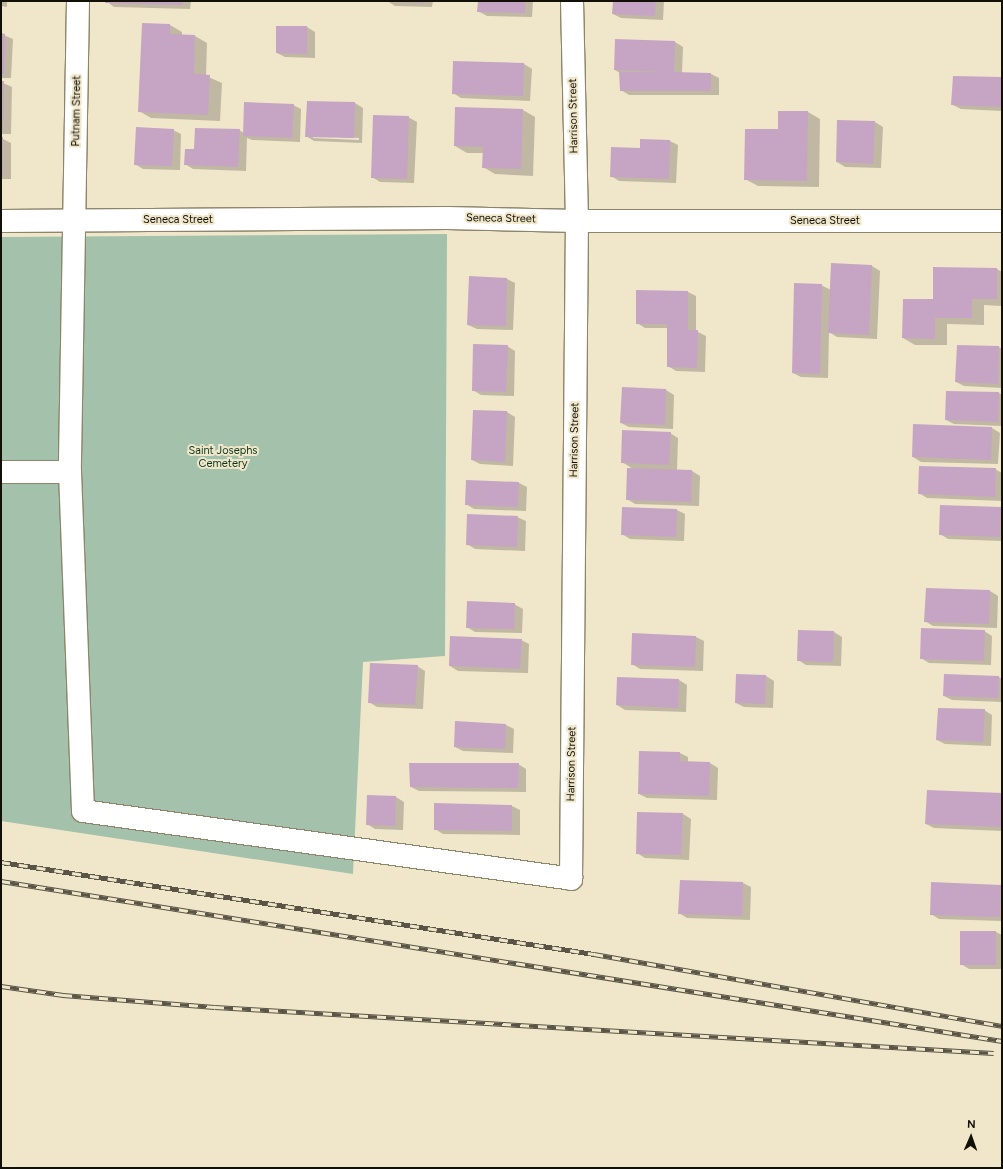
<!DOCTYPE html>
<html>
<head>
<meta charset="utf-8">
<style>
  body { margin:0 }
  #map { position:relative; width:1003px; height:1169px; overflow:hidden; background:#f0e7cb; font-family:Figtree,sans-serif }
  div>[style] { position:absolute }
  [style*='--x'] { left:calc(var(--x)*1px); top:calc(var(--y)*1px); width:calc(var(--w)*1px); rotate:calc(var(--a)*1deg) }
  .green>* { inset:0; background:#a4c1ab }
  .shadow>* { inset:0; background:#0003 }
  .building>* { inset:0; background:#c6a5c4 }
  .roads { filter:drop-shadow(1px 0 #8d856b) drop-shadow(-1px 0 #8d856b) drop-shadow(0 1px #8d856b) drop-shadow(0 -1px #8d856b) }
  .minor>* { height:22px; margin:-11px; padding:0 11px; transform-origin:11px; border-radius:11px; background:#fff }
  .rail>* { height:4.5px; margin-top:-2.25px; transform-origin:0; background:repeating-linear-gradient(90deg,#f0e7cb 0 9px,#595445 0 18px); box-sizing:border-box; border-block:1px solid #595445 }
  span { translate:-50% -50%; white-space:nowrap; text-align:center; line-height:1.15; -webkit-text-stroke:4px #f0e7cb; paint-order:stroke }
  .street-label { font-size:11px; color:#120f06 }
  .park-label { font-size:11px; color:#0a371c }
  .frame { position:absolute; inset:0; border:2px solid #120f06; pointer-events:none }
  .north { position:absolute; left:951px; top:1117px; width:40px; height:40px; -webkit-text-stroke:3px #f0e7cb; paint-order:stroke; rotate:2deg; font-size:11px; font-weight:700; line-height:16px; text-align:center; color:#120f06 }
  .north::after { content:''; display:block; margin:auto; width:14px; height:18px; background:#120f06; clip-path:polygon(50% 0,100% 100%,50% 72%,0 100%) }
</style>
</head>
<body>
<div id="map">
  <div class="green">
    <i style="clip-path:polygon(447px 234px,445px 656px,363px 662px,353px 874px,1px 821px,1px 237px)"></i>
  </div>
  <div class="shadow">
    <i style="clip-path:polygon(1px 1px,7px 1px,7px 7px,1px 6px)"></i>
    <i style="clip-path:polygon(106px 1px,191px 1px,190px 9px,114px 7px)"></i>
    <i style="clip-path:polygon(387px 1px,433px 1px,432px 7px,395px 6px)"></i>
    <i style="clip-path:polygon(479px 1px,533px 1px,532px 17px,487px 16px,478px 11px)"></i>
    <i style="clip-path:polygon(614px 1px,664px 1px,663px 20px,621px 18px,613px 14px)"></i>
    <i style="clip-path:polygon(143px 24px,170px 25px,182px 32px,182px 36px,195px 36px,207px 43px,206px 76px,222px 83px,220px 121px,151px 118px,139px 111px)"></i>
    <i style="clip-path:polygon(277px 27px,307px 27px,315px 32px,315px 58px,285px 57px,277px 53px)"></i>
    <i style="clip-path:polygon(1px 34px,13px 39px,11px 78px,1px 78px)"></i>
    <i style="clip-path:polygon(616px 40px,675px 42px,683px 47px,682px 73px,711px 74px,719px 78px,719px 95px,629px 95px,621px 90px,620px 73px,615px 70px)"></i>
    <i style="clip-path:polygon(524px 64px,532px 69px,530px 101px,461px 98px,453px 93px)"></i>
    <i style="clip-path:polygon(1002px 78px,1002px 111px,961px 109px,953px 105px)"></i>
    <i style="clip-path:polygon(1px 82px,12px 87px,11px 134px,1px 134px)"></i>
    <i style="clip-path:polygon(evenodd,355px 103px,363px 108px,362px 143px,314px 141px,306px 136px,355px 103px,313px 136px,359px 138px,359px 140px,313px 138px,313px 136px)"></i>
    <i style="clip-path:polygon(293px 105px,301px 109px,300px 142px,252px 140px,247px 138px,246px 171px,193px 169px,185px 164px,195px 150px,239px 130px,244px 133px)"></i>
    <i style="clip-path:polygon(523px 110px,535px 117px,533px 176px,495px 174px,483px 167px,484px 153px,467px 153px,455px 146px)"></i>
    <i style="clip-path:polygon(808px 112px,820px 119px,819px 187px,758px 186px,745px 179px)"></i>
    <i style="clip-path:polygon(408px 117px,417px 122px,414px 183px,380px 182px,372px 177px)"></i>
    <i style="clip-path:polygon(875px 122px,883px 127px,881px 168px,845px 167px,837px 162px)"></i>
    <i style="clip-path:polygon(173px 130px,181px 134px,180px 170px,143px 169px,135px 164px)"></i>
    <i style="clip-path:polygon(1px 138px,11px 143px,11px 179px,1px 179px)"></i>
    <i style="clip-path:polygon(670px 141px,678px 145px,676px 183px,619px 181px,611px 176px,641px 149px)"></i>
    <i style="clip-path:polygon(872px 266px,880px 271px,877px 339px,837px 337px,829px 332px,828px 378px,801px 377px,793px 373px,821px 285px,831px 290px)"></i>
    <i style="clip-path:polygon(997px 269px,1002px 272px,1002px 306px,984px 305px,984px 325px,947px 324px,947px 345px,915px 345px,903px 338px,934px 300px)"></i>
    <i style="clip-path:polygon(507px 279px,515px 283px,513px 330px,477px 329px,468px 325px)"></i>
    <i style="clip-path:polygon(637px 291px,688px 292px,696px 296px,696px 331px,706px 336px,705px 372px,676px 371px,668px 366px,668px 328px,645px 328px,637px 323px)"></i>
    <i style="clip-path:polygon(507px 346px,515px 351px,514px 396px,481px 395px,473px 390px)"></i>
    <i style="clip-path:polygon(999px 347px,1002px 349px,1002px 388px,964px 386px,956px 382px)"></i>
    <i style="clip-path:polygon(666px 390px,674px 395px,673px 429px,629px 427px,621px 423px)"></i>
    <i style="clip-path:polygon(999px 393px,1002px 395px,1002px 426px,954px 424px,946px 420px)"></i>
    <i style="clip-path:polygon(507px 412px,515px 417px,513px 466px,480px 464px,472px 460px)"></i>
    <i style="clip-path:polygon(992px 428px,1000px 433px,998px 464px,921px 462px,913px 457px)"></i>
    <i style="clip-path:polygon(670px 433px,678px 438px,677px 470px,692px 471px,700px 476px,699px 506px,635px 504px,627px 499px,633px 469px,622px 462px)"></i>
    <i style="clip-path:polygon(995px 469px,1002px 473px,1002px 501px,927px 498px,919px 493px)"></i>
    <i style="clip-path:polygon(519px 483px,527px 487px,526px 511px,474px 509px,466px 504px)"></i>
    <i style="clip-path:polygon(941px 506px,1002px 508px,1002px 541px,948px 539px,940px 534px)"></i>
    <i style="clip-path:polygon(677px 510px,685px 514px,684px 541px,630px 539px,622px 534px)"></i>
    <i style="clip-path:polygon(517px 517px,526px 521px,525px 551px,475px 549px,467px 544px)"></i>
    <i style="clip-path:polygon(927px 589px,990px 591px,998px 596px,997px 628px,933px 626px,925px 621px)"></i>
    <i style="clip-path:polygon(514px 604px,523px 609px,522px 633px,475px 632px,467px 627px)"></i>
    <i style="clip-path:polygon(799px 631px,834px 632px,842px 637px,841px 666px,806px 665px,798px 660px)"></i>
    <i style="clip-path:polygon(984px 631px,992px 636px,991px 665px,929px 663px,921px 658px)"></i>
    <i style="clip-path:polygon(696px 637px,704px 641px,703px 671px,640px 669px,632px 664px)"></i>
    <i style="clip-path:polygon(521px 640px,529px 644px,528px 673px,458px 671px,450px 666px)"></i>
    <i style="clip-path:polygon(417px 666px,425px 671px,423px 709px,377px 707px,369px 702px)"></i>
    <i style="clip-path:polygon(945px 675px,999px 677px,1002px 679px,1002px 702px,952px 700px,944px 696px)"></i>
    <i style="clip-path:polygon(766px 676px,774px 681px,773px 708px,744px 707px,736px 703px)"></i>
    <i style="clip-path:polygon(679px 680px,687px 685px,686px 712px,625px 710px,617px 705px)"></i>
    <i style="clip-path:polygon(984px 710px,992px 715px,991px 746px,945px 744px,937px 740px)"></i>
    <i style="clip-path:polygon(506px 725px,514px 729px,513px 753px,463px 751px,455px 747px)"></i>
    <i style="clip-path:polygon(640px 752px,680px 753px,688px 757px,688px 763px,710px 763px,718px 768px,717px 800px,647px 798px,639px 794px)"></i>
    <i style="clip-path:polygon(518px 764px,526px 769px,526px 792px,419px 791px,411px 787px)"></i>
    <i style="clip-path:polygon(928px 791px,1002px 794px,1002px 831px,934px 828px,926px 824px)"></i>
    <i style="clip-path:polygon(396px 797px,404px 802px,403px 830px,375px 829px,367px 824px)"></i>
    <i style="clip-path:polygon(435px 804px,512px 806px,520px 810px,520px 835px,443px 834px,435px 829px)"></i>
    <i style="clip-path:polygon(683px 814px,691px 819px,689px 860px,645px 858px,637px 853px)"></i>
    <i style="clip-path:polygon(681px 881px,743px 883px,751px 887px,750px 920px,687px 918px,679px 913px)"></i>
    <i style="clip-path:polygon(1001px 886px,1002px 921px,939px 919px,931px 914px)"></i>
    <i style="clip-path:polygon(961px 932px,996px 932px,1002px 935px,1002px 969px,969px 969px,961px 964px)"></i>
  </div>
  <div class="building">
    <i style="clip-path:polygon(105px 1px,183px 1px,183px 5px,105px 3px)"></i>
    <i style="clip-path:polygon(403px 1px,425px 1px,424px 3px,403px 2px)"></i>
    <i style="clip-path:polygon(478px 1px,525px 1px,525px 13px,477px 12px)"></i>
    <i style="clip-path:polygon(613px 1px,656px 1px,655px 16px,612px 14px)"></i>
    <i style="clip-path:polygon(142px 23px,170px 24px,170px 34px,195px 35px,194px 74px,210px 75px,208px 115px,138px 112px)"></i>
    <i style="clip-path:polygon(276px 26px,307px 26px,307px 54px,276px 53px)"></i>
    <i style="clip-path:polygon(1px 33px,5px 34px,4px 74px,1px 74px)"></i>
    <i style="clip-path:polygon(615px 39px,675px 41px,674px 72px,711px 73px,711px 91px,620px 91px,619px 72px,665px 72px,614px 70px)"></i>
    <i style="clip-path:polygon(453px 61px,524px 63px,523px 96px,452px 94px)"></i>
    <i style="clip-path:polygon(953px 76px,1002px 77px,1002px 107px,951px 105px)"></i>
    <i style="clip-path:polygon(1px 81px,4px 81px,3px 130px,1px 130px)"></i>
    <i style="clip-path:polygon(307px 101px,355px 102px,354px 138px,305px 137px)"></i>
    <i style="clip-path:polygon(244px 102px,294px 104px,292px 138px,243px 136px)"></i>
    <i style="clip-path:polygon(455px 107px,523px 109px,521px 169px,482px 168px,483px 147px,454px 146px)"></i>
    <i style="clip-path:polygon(778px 111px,808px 111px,807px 181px,744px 180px,745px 129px,778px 129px)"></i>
    <i style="clip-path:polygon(373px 115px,409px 116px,407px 179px,371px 178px)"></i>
    <i style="clip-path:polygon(837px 120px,875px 121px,873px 164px,836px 162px)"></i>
    <i style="clip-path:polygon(136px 127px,174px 129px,172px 166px,134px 165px)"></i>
    <i style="clip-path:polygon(195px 128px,240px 129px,238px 167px,184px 165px,185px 149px,194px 149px)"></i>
    <i style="clip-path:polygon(1px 137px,3px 137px,3px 175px,1px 175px)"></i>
    <i style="clip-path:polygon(640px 139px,670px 140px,669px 179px,610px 177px,611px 147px,640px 148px)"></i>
    <i style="clip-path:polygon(831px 263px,872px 265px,869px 335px,828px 333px)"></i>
    <i style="clip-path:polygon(933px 267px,997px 268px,997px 299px,972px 299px,972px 318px,935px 318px,935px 339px,902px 338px,903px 299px,933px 299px)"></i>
    <i style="clip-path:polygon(469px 276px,507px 278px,506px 326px,467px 325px)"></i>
    <i style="clip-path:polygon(794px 283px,822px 284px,820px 374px,792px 373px)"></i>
    <i style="clip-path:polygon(636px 290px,688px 291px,688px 330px,698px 330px,697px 368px,667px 367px,667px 324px,636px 324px)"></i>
    <i style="clip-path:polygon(473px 344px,508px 345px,506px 392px,472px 391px)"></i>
    <i style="clip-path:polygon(957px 345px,999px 346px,998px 384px,955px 382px)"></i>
    <i style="clip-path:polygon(622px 387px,666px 389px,665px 425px,620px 423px)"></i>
    <i style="clip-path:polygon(946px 391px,999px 392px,998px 422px,945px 420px)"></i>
    <i style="clip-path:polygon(473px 410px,507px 411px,505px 462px,471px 460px)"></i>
    <i style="clip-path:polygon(913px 424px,992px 427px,991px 460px,912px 457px)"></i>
    <i style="clip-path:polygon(622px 430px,671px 432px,669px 465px,621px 463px)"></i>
    <i style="clip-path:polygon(919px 466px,996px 468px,995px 497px,918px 494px)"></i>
    <i style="clip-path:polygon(627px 468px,692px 470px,691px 502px,626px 500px)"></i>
    <i style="clip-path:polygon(466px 480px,519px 482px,518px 507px,465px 505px)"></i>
    <i style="clip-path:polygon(940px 505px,1001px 507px,1000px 537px,939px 535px)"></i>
    <i style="clip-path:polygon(622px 507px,677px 509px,676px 537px,621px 535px)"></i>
    <i style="clip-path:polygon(467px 514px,518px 516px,517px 547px,466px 545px)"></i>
    <i style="clip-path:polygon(926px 588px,990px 590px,989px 624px,924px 622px)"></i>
    <i style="clip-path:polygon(467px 601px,515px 603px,514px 629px,466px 628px)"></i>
    <i style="clip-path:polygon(921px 628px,985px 630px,984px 661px,920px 659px)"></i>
    <i style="clip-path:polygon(798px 630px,834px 631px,833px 662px,797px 661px)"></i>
    <i style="clip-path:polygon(632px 633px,696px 636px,695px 667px,631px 665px)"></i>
    <i style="clip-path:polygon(450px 636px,522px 639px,520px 669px,449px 666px)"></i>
    <i style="clip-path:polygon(370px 663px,418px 665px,415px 705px,368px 703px)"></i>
    <i style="clip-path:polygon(736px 674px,766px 675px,765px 704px,735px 703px)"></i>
    <i style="clip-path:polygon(944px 674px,999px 676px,998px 698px,943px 696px)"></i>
    <i style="clip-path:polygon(617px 677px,679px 679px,678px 708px,616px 705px)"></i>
    <i style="clip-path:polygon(938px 708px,985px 709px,983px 742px,936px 740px)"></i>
    <i style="clip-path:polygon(455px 721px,506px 724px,505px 749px,454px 747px)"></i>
    <i style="clip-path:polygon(639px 751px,680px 752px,680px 761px,710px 762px,709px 796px,638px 794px)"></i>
    <i style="clip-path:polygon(409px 763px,519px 763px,518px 788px,410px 787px)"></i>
    <i style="clip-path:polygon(927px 790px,1002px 793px,1001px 827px,925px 824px)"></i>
    <i style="clip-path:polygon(367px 795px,396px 796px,395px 826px,366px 825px)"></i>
    <i style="clip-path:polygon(434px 803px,512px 805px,512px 831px,434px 830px)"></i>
    <i style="clip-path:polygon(637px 812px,683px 813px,681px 855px,636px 854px)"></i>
    <i style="clip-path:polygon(680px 880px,743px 882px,742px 916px,678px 914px)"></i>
    <i style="clip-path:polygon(931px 882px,1001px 885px,1000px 917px,930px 915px)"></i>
    <i style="clip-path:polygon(960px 931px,996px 931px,996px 965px,960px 965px)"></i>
  </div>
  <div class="roads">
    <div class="minor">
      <i style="--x:78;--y:1;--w:471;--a:91"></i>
      <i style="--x:70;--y:472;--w:339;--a:87.8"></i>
      <i style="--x:83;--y:811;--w:493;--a:7.9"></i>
      <i style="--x:571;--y:879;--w:658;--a:-89.48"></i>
      <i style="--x:577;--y:221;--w:220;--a:-91.3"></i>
      <i style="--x:1;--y:221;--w:446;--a:-0.4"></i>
      <i style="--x:447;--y:218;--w:130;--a:1.3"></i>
      <i style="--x:577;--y:221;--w:425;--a:0"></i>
      <i style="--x:1;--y:472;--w:69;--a:0"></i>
    </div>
  </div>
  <div class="rail">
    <i style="--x:1;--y:862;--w:600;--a:8.82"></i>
    <i style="--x:594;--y:954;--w:414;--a:10"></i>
    <i style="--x:1;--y:881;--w:1014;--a:9.08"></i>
    <i style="--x:1;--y:986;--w:63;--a:8.3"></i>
    <i style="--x:63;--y:995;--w:152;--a:4.5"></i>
    <i style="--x:215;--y:1007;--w:780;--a:3.38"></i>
  </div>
  <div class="street-label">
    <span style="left:77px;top:111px;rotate:-89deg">Putnam Street</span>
    <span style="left:574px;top:116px;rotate:-91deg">Harrison Street</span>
    <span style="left:501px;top:219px;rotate:1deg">Seneca Street</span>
    <span style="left:178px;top:220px">Seneca Street</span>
    <span style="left:825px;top:221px">Seneca Street</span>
    <span style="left:575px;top:440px;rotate:-89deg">Harrison Street</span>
    <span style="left:572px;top:764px;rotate:-89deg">Harrison Street</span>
  </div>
  <div class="park-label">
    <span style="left:223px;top:458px">Saint Josephs<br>Cemetery</span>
  </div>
  <div class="frame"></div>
  <div class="north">N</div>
</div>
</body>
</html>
